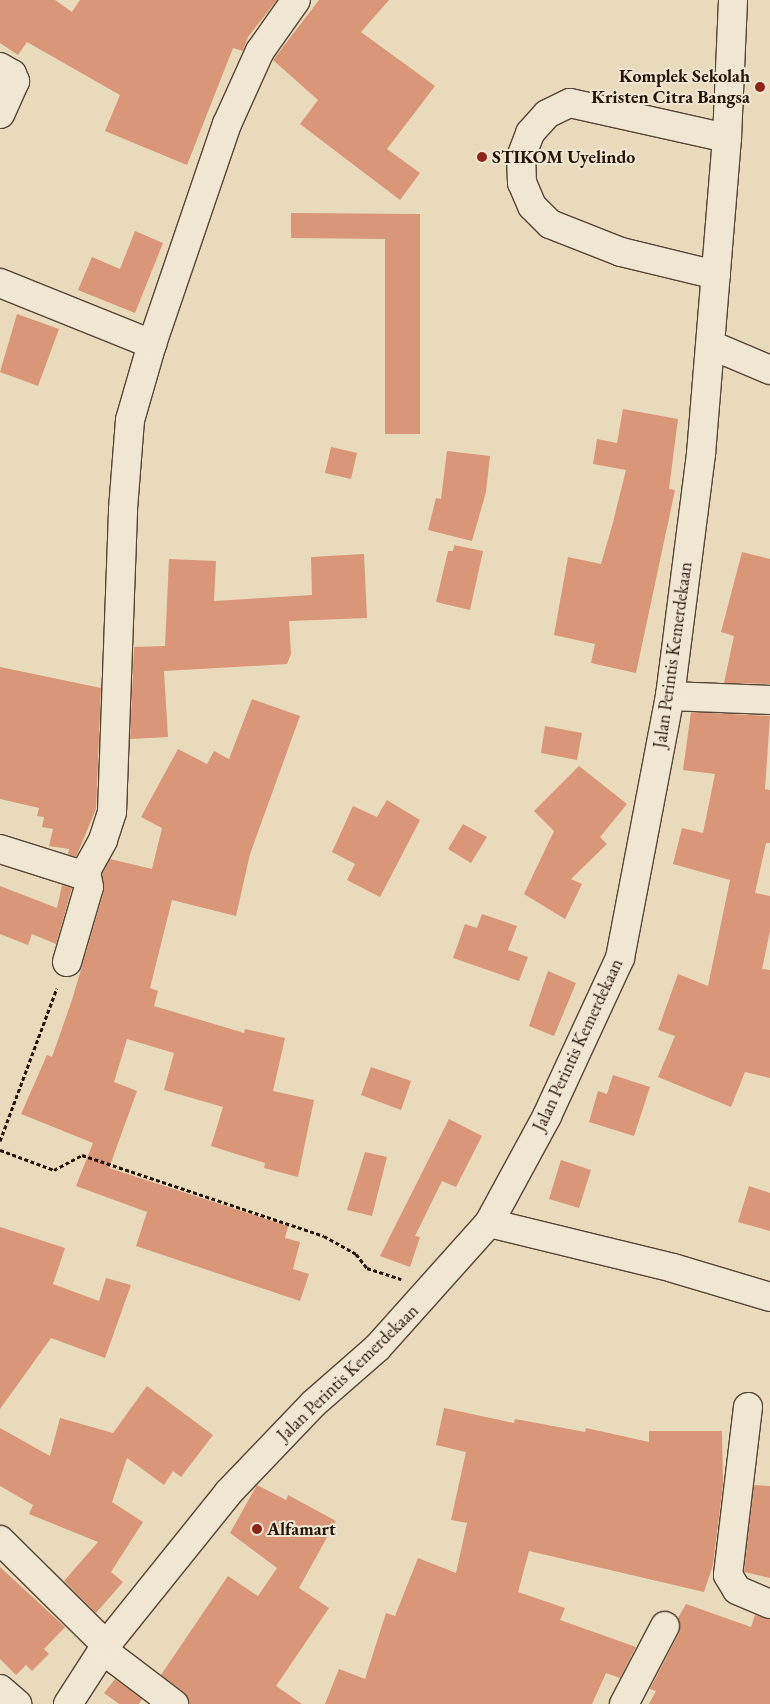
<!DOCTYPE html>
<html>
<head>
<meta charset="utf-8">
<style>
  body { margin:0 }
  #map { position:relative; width:770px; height:1704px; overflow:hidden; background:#e8dabb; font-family:"EB Garamond",serif }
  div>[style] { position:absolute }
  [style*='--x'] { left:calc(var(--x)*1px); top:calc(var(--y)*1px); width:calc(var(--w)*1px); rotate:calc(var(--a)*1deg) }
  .building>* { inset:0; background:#d99679 }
  .path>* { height:3px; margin-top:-1.5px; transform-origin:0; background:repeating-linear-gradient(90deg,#251307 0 4px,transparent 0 6.5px) }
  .roads { filter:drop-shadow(1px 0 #564534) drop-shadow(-1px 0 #564534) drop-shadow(0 1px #564534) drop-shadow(0 -1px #564534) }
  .minor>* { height:28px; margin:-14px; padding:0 14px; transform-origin:14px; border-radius:14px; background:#f0e7d3 }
  .dots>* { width:14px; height:14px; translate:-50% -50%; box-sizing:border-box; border:2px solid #f0e7d3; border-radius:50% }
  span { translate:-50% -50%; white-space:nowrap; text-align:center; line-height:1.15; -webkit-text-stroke:4px #f0e7d3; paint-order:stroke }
  .poi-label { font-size:18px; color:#251307; font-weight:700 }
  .right { translate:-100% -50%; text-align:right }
  .left { translate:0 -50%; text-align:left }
  .street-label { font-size:18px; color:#251307 }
</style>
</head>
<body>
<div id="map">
  <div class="building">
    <i style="clip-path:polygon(0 0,55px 0,72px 12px,80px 0,277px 0,248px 37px,243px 51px,233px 48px,187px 165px,105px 131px,120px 95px,27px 42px,18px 55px,0 43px)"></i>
    <i style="clip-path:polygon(319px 0,389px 0,361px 32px,435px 86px,387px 149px,420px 173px,400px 200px,300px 124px,318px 100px,273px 60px)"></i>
    <i style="clip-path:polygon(291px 213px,420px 214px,420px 434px,385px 434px,385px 239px,291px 238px)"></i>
    <i style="clip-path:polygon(135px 231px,163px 243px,135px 313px,78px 290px,92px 257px,120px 269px)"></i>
    <i style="clip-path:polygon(17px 314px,59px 329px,38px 386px,0 372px)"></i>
    <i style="clip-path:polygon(623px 409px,678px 419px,669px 489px,675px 490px,636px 673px,591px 663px,595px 644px,554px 635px,568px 557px,601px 564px,612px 526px,626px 470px,593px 464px,597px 439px,617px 443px)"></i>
    <i style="clip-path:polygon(331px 447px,357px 453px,351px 479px,325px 473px)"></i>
    <i style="clip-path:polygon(447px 451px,490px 456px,486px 492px,472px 541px,428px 530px,436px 498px,441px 499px)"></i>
    <i style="clip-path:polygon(454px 545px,483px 551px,470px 610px,436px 602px,448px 551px,453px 551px)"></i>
    <i style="clip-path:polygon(742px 552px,770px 559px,770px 684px,724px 683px,734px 636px,721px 632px)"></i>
    <i style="clip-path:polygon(364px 554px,367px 618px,289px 621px,291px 654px,287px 664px,164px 671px,168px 737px,130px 739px,134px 647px,165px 646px,169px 559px,216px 561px,214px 601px,312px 595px,311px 557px)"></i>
    <i style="clip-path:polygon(0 667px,101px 688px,96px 809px,76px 857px,68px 854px,69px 849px,49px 846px,53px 829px,42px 827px,44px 817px,37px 816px,39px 808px,0 799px)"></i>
    <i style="clip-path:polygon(252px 699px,300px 716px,250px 854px,236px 916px,172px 900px,150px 988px,158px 991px,154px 1006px,244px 1033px,245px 1029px,285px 1038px,273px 1091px,314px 1100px,298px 1177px,264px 1168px,265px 1163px,211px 1146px,223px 1107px,164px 1090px,174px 1053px,127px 1039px,114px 1082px,137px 1091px,109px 1168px,288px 1226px,285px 1238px,300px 1242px,293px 1269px,309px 1274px,300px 1301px,136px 1246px,147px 1212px,76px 1186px,93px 1143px,21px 1114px,47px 1055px,52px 1057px,72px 1000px,104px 891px,102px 874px,110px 859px,152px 869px,162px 828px,141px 817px,178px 749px,207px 764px,214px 751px,229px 759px)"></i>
    <i style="clip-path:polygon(691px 712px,770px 716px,765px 789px,770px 790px,770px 843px,766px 843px,755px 893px,770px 896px,770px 931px,762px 969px,770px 970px,770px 1078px,745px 1072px,731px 1107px,658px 1077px,675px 1036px,658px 1030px,678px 974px,708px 986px,730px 880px,673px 864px,682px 828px,703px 833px,715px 774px,683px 770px)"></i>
    <i style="clip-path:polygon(545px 726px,582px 733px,577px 760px,541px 753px)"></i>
    <i style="clip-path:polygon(579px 766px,627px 804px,600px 837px,607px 844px,571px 879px,582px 884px,565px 919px,524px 894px,554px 831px,534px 811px)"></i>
    <i style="clip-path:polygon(387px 800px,420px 820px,380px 897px,347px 880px,355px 864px,332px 852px,353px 806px,377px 817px)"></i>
    <i style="clip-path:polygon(463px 824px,487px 837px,471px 863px,448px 849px)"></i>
    <i style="clip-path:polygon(62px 885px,72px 888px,56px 944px,32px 934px,28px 945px,0 934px,0 886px,57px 908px)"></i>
    <i style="clip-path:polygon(482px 914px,517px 926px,508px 950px,528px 957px,519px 981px,453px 958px,465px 924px,477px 928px)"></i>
    <i style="clip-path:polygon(548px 971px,576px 983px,554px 1036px,529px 1026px)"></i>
    <i style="clip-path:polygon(371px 1067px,411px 1081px,401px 1110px,361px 1095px)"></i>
    <i style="clip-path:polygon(613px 1075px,650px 1087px,634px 1136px,589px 1122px,598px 1091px,607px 1094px)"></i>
    <i style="clip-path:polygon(449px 1119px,482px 1136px,456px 1187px,442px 1181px,415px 1236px,420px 1237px,410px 1267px,380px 1256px)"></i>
    <i style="clip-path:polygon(365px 1152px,387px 1157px,372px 1216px,347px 1210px)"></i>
    <i style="clip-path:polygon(561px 1160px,591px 1170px,579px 1208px,549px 1199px)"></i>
    <i style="clip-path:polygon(749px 1186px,770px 1193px,770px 1231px,738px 1222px)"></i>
    <i style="clip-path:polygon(0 1227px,65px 1248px,53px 1284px,99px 1301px,106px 1278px,131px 1285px,105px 1358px,51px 1338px,0 1409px)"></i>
    <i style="clip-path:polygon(147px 1386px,213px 1435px,181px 1477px,173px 1471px,164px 1485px,127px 1458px,112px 1502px,143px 1522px,111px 1572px,123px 1582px,96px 1613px,64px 1581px,98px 1542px,29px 1514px,33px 1505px,0 1486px,0 1428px,50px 1456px,60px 1418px,113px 1433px)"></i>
    <i style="clip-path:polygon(444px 1408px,514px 1423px,515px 1419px,585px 1432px,586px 1428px,649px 1442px,649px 1431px,722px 1431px,723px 1484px,713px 1565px,704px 1592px,529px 1551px,518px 1592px,565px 1608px,560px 1620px,636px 1647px,620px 1678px,606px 1673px,592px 1704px,325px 1704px,339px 1669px,365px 1679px,386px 1613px,395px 1616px,418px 1558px,456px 1573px,467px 1523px,451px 1520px,466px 1452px,436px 1445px)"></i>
    <i style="clip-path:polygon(257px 1485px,286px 1500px,288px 1495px,336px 1521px,299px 1588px,329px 1608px,276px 1686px,302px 1704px,189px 1704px,184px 1692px,161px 1675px,228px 1576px,258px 1596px,277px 1568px,230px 1533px)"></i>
    <i style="clip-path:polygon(754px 1485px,770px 1486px,770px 1578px,744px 1572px)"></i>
    <i style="clip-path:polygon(0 1567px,65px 1627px,44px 1649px,49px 1654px,32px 1671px,26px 1665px,16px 1675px,0 1659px)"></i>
    <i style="clip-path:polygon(686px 1604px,751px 1627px,755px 1615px,770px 1619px,770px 1704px,649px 1704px,656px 1691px,650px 1689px,679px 1633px,678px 1618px)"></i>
    <i style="clip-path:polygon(115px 1679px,142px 1699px,139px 1704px,119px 1704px,104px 1693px)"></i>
  </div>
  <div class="path">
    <i style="--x:0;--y:1141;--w:163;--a:-69.6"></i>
    <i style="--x:0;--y:1150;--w:58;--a:20.3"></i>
    <i style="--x:54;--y:1170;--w:32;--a:-28"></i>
    <i style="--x:82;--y:1155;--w:255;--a:18.5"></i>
    <i style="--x:324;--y:1236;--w:37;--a:29"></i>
    <i style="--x:356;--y:1254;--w:18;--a:52"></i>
    <i style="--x:367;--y:1268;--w:36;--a:18"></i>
  </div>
  <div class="roads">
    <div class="minor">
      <i style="--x:0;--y:67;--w:14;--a:30"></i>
      <i style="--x:12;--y:74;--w:8;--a:67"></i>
      <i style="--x:15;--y:81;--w:36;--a:114"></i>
      <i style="--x:716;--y:275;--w:98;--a:-166.4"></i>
      <i style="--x:621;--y:252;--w:76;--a:-158.5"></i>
      <i style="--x:550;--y:224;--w:25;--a:-135"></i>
      <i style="--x:532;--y:206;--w:25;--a:-113"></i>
      <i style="--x:522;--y:183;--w:26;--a:-92"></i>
      <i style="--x:521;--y:157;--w:26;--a:-69"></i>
      <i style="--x:530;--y:133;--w:25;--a:-48"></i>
      <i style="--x:547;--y:114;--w:25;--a:-26"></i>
      <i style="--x:570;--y:103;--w:161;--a:12.6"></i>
      <i style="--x:0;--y:283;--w:164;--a:21.9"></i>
      <i style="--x:711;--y:345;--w:64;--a:23"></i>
      <i style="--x:670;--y:696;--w:100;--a:2.3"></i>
      <i style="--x:0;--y:849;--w:80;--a:17.5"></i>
      <i style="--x:76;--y:873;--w:10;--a:-11"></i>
      <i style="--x:86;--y:871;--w:35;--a:-61"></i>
      <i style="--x:103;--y:840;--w:29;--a:-72"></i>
      <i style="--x:112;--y:812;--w:303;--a:-87.9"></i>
      <i style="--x:123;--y:509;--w:89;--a:-85.5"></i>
      <i style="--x:130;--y:420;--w:79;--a:-73.9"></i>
      <i style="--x:152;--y:344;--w:232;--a:-71.2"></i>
      <i style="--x:227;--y:124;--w:80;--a:-65.7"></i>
      <i style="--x:260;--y:51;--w:62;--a:-54.8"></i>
      <i style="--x:67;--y:962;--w:78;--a:-73.7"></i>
      <i style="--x:89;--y:887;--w:16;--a:-101"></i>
      <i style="--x:489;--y:1223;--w:189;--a:13.7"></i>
      <i style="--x:673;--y:1268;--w:101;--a:16.6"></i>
      <i style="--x:748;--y:1407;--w:169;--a:96.8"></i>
      <i style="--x:728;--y:1575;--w:17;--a:59"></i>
      <i style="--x:737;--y:1590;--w:36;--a:23"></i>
      <i style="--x:0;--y:1540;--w:149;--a:44.7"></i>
      <i style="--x:104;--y:1651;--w:88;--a:37.1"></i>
      <i style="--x:0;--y:1689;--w:23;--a:41"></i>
      <i style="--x:68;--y:1704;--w:70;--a:-57.2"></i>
      <i style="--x:106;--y:1645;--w:195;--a:-51.2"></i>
      <i style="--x:228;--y:1493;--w:123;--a:-46.3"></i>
      <i style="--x:313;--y:1404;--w:86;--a:-41.2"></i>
      <i style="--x:378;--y:1347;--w:166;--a:-48.2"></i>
      <i style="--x:489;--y:1223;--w:122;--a:-61.5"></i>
      <i style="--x:547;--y:1116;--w:174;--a:-65.2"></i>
      <i style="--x:620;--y:958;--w:267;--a:-79.2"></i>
      <i style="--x:670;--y:696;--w:244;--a:-82.7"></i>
      <i style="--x:701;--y:454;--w:317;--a:-85.3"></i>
      <i style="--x:727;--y:138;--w:138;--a:-87.5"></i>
      <i style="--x:624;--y:1704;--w:88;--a:-62.3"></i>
    </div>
  </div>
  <div class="dots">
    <i style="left:760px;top:87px;background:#8f2418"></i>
    <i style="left:482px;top:157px;background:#8f2418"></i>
    <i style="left:257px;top:1529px;background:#8f2418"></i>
  </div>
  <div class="poi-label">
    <span class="right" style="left:750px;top:87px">Komplek Sekolah<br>Kristen Citra Bangsa</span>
    <span class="left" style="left:492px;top:157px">STIKOM Uyelindo</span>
    <span class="left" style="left:267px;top:1529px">Alfamart</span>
  </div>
  <div class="street-label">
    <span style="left:673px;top:655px;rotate:-82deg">Jalan Perintis Kemerdekaan</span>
    <span style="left:578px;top:1045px;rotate:-65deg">Jalan Perintis Kemerdekaan</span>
    <span style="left:348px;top:1373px;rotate:-44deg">Jalan Perintis Kemerdekaan</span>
  </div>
</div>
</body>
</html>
